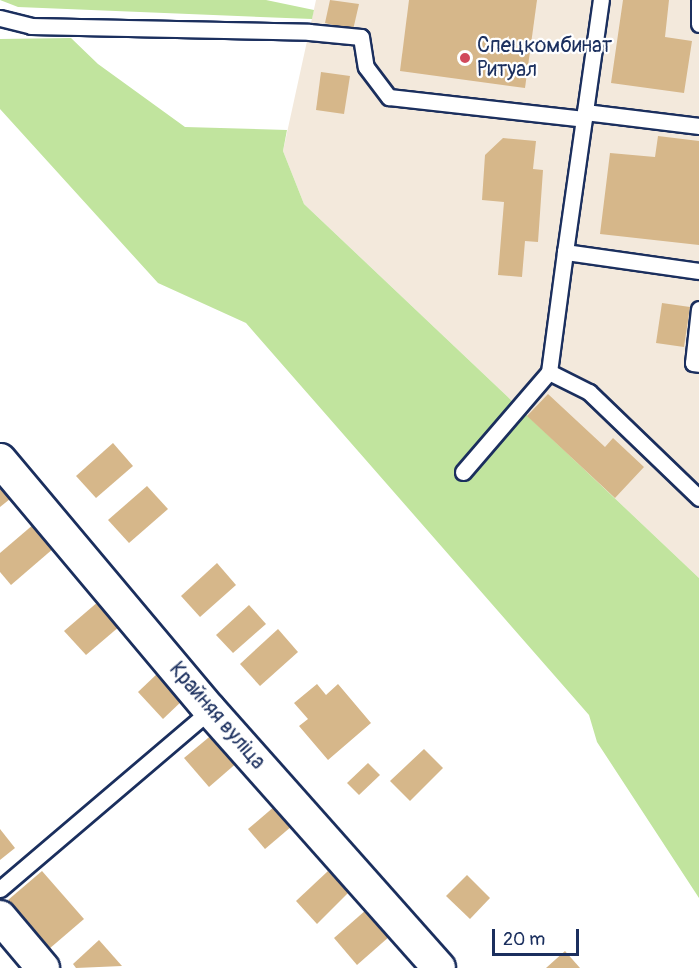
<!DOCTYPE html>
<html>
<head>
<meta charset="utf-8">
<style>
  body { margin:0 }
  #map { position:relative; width:699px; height:968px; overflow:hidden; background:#fff; font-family:Pangolin,sans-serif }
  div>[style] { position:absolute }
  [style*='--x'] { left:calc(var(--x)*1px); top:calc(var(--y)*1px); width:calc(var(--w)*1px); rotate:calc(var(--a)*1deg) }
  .built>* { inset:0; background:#f3e9dc }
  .green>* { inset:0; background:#c1e49e }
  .building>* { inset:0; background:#d6b78a }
  .roads { filter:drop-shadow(2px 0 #1b2f5e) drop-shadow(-2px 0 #1b2f5e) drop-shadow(0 2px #1b2f5e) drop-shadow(0 -2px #1b2f5e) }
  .service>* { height:15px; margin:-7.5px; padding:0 7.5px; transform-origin:7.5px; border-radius:7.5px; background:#fff }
  .minor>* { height:32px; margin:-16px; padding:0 16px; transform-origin:16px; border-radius:16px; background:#fff }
  .dots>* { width:16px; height:16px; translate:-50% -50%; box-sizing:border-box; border:3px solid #fff; border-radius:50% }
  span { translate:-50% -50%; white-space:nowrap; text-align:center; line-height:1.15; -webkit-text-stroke:4.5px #fff; paint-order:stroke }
  .poi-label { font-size:21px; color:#1b2f5e }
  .left { translate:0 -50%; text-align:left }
  .street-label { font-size:21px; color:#1b2f5e }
  .scale { position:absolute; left:492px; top:929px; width:87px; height:27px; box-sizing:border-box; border:3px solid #1b2f5e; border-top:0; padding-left:8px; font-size:18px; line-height:21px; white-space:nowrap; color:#1b2f5e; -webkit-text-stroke:4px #fff; paint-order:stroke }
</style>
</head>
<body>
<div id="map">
  <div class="built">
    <i style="clip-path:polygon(316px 0,699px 0,699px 578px,304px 204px,283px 151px)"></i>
  </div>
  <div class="green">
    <i style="clip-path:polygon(0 0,266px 0,314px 10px,312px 19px,18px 7px)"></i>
    <i style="clip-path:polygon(71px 38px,98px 64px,185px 127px,287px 130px,283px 151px,304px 204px,699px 578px,699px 898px,597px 742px,589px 715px,246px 323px,158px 283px,0 109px,0 39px)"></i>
  </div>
  <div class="building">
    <i style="clip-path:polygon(330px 0,359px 4px,353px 30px,325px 23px)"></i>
    <i style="clip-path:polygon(409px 0,537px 0,525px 88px,400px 71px)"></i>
    <i style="clip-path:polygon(623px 0,669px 0,665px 37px,692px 41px,684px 93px,611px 83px)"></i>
    <i style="clip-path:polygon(321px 72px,350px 76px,344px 114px,316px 110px)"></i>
    <i style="clip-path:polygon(658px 136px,699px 141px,699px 245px,600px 234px,610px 153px,655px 157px)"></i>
    <i style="clip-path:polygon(503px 138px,536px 141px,533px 169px,543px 170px,538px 242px,525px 241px,522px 277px,498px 275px,504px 202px,482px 200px,485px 155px)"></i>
    <i style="clip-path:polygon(662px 303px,690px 307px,684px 347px,656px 343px)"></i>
    <i style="clip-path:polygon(548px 394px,605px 447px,613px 438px,644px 467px,615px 498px,527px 416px)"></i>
    <i style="clip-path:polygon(113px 443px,133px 466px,96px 498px,76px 476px)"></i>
    <i style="clip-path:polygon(0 486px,10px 499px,0 507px)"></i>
    <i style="clip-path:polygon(147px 486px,168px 509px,129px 543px,108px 520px)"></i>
    <i style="clip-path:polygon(34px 524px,54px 548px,11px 585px,0 572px,0 553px)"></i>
    <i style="clip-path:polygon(217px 563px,236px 585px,200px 617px,181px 596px)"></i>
    <i style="clip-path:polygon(99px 601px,120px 626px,86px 655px,64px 631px)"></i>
    <i style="clip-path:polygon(249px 605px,266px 624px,233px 653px,216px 635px)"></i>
    <i style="clip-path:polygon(278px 629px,298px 652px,260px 686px,240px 664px)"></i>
    <i style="clip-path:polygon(159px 672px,184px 699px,163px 719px,138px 692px)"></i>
    <i style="clip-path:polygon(317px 684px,326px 695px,338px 684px,371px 723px,328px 760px,299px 726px,308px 719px,294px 703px)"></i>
    <i style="clip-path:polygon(214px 733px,239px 761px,209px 787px,184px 758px)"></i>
    <i style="clip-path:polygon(424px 749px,443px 768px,410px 801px,390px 781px)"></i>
    <i style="clip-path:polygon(368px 763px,380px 775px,359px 795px,347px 783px)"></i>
    <i style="clip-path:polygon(275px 806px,292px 826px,265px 849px,248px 829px)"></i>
    <i style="clip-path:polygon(0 829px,15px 848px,0 860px)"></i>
    <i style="clip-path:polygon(42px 871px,84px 919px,49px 949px,8px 900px)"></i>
    <i style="clip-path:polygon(328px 871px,349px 892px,317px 924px,296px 901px)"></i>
    <i style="clip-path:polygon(467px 875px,490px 898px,470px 919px,446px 896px)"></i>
    <i style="clip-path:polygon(366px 910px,390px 936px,357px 965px,334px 938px)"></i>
    <i style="clip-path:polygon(99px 940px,122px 966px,76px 968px,73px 964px)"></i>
    <i style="clip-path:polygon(565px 951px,580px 968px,546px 968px)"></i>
  </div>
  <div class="roads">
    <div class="service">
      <i style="--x:699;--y:0;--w:24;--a:90"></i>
      <i style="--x:0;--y:18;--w:32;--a:14"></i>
      <i style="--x:31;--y:26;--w:278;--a:1.2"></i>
      <i style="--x:309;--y:32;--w:52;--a:5.5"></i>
      <i style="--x:361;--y:37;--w:30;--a:81"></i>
      <i style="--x:366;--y:67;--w:38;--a:53"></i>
      <i style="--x:389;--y:97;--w:196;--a:6.4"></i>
      <i style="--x:585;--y:112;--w:115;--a:7"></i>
      <i style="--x:565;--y:252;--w:255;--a:-81.9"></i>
      <i style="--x:699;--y:309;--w:54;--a:96.3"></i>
      <i style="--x:693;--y:363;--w:6;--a:9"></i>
      <i style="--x:549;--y:372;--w:121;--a:-82.4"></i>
      <i style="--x:565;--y:252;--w:135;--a:8.1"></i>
      <i style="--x:463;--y:472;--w:132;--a:-49.3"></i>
      <i style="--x:549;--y:372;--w:45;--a:26.6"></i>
      <i style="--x:589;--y:392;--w:153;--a:43.9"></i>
      <i style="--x:0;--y:889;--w:276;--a:-40.4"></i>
    </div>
    <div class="minor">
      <i style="--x:0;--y:460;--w:326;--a:50"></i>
      <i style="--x:210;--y:710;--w:345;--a:48.4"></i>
      <i style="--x:0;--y:917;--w:67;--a:49.9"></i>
    </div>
  </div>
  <div class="dots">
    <i style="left:465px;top:58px;background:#d1495b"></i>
  </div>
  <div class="poi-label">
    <span class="left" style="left:477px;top:58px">Спецкомбинат<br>Ритуал</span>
  </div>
  <div class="street-label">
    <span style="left:217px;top:716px;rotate:49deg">Крайняя вуліца</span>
  </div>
  <div class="scale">20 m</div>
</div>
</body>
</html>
